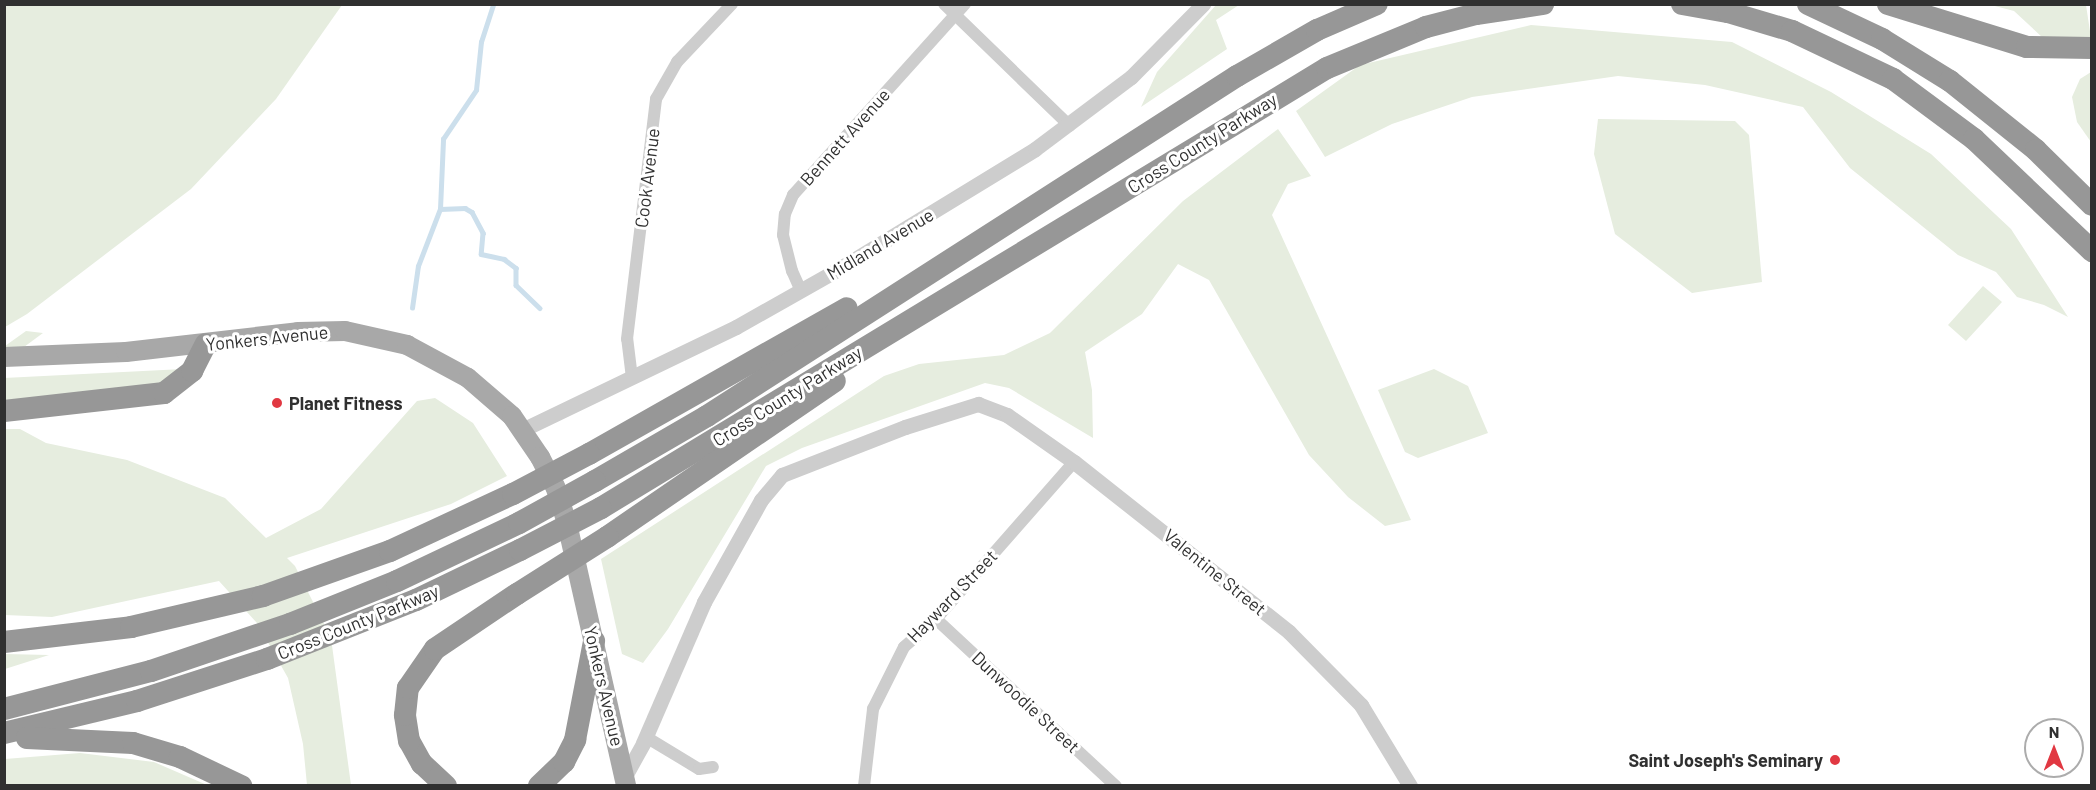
<!DOCTYPE html>
<html>
<head>
<meta charset="utf-8">
<style>
  body { margin:0 }
  #map { position:relative; width:2096px; height:790px; overflow:hidden; background:#fff; font-family:Barlow,sans-serif }
  div>[style] { position:absolute }
  [style*='--x'] { left:calc(var(--x)*1px); top:calc(var(--y)*1px); width:calc(var(--w)*1px); rotate:calc(var(--a)*1deg) }
  .green>* { inset:0; background:#e6eddf }
  .stream>* { height:4.5px; margin:-2.25px; padding:0 2.25px; transform-origin:2.25px; border-radius:2.25px; background:#ccdfec }
  .minor>* { height:12px; margin:-6px; padding:0 6px; transform-origin:6px; border-radius:6px; background:#cdcdcd }
  .tertiary>* { height:15px; margin:-7.5px; padding:0 7.5px; transform-origin:7.5px; border-radius:7.5px; background:#cdcdcd }
  .primary>* { height:20px; margin:-10px; padding:0 10px; transform-origin:10px; border-radius:10px; background:#a8a8a8 }
  .motorway>* { height:22px; margin:-11px; padding:0 11px; transform-origin:11px; border-radius:11px; background:#979797 }
  .motorway-bridge>* { height:22px; margin:-11px; padding:0 11px; transform-origin:11px; border-radius:11px; background:#979797 }
  .dots>* { width:16px; height:16px; translate:-50% -50%; box-sizing:border-box; border:3px solid #fff; border-radius:50% }
  span { translate:-50% -50%; white-space:nowrap; text-align:center; line-height:1.15; -webkit-text-stroke:6px #fff; paint-order:stroke }
  .street-label { font-size:18px; color:#303030 }
  .poi-label { font-size:18px; color:#303030; font-weight:700 }
  .left { translate:0 -50%; text-align:left }
  .right { translate:-100% -50%; text-align:right }
  .frame { position:absolute; inset:0; border:6px solid #303030; pointer-events:none }
  .north { position:absolute; left:2024px; top:718px; width:60px; height:60px; box-sizing:border-box; background:#fff; border:2px solid #acacac; border-radius:50%; rotate:0deg; font-size:16px; font-weight:700; line-height:24px; text-align:center; color:#303030 }
  .north::after { content:''; display:block; margin:auto; width:21px; height:27px; background:#e13842; clip-path:polygon(50% 0,100% 100%,50% 72%,0 100%) }
</style>
</head>
<body>
<div id="map">
  <div class="green">
    <i style="clip-path:polygon(4px 5px,5px 4px,342px 5px,276px 99px,191px 189px,27px 314px,5px 327px)"></i>
    <i style="clip-path:polygon(1216px 5px,1239px 5px,1216px 20px,1227px 49px,1141px 107px,1157px 72px)"></i>
    <i style="clip-path:polygon(1991px 5px,2086px 5px,2091px 38px,2043px 38px,2014px 11px)"></i>
    <i style="clip-path:polygon(1531px 25px,1732px 42px,1831px 92px,1931px 154px,2011px 229px,2068px 317px,2044px 305px,2017px 297px,1996px 272px,1958px 255px,1850px 168px,1803px 107px,1705px 85px,1618px 76px,1472px 97px,1392px 124px,1325px 157px,1296px 111px,1360px 65px)"></i>
    <i style="clip-path:polygon(2091px 72px,2091px 142px,2077px 122px,2072px 97px,2080px 79px)"></i>
    <i style="clip-path:polygon(1598px 119px,1735px 121px,1749px 135px,1762px 282px,1692px 293px,1615px 234px,1594px 154px)"></i>
    <i style="clip-path:polygon(1278px 129px,1311px 176px,1288px 184px,1272px 215px,1411px 520px,1385px 526px,1348px 497px,1309px 455px,1209px 280px,1178px 264px,1142px 314px,1085px 352px,1092px 390px,1093px 438px,1009px 388px,985px 383px,802px 448px,766px 466px,668px 629px,643px 663px,622px 654px,601px 559px,884px 376px,919px 364px,1004px 355px,1050px 333px,1183px 201px)"></i>
    <i style="clip-path:polygon(1983px 286px,2002px 302px,1966px 341px,1948px 325px)"></i>
    <i style="clip-path:polygon(26px 331px,43px 333px,5px 361px,5px 346px)"></i>
    <i style="clip-path:polygon(183px 369px,171px 384px,5px 404px,4px 378px)"></i>
    <i style="clip-path:polygon(1434px 369px,1468px 386px,1488px 433px,1418px 458px,1405px 452px,1378px 390px)"></i>
    <i style="clip-path:polygon(435px 398px,473px 423px,507px 476px,451px 504px,287px 558px,295px 566px,331px 638px,351px 785px,307px 785px,303px 744px,288px 678px,257px 623px,219px 581px,52px 617px,5px 615px,5px 429px,20px 429px,46px 443px,127px 460px,225px 498px,266px 538px,321px 509px,417px 401px)"></i>
    <i style="clip-path:polygon(5px 654px,49px 655px,5px 669px)"></i>
    <i style="clip-path:polygon(80px 753px,154px 762px,207px 785px,5px 785px,5px 759px)"></i>
  </div>
  <div class="stream">
    <i style="--x:440;--y:209;--w:25;--a:-2"></i>
    <i style="--x:465;--y:208;--w:8;--a:30"></i>
    <i style="--x:472;--y:212;--w:24;--a:62"></i>
    <i style="--x:483;--y:233;--w:21;--a:95"></i>
    <i style="--x:481;--y:254;--w:24;--a:12"></i>
    <i style="--x:504;--y:259;--w:15;--a:37"></i>
    <i style="--x:516;--y:268;--w:17;--a:90"></i>
    <i style="--x:516;--y:285;--w:33;--a:44"></i>
    <i style="--x:412;--y:308;--w:42;--a:-81.9"></i>
    <i style="--x:418;--y:266;--w:61;--a:-68.9"></i>
    <i style="--x:440;--y:209;--w:70;--a:-87.5"></i>
    <i style="--x:443;--y:139;--w:59;--a:-56"></i>
    <i style="--x:476;--y:90;--w:48;--a:-84.1"></i>
    <i style="--x:481;--y:42;--w:40;--a:-72"></i>
  </div>
  <div class="minor">
    <i style="--x:944;--y:4;--w:175;--a:44.1"></i>
    <i style="--x:801;--y:291;--w:22;--a:-114"></i>
    <i style="--x:792;--y:271;--w:37;--a:-104"></i>
    <i style="--x:783;--y:235;--w:21;--a:-85"></i>
    <i style="--x:785;--y:214;--w:21;--a:-67"></i>
    <i style="--x:793;--y:195;--w:257;--a:-48"></i>
    <i style="--x:632;--y:378;--w:39;--a:-97"></i>
    <i style="--x:627;--y:339;--w:242;--a:-83.1"></i>
    <i style="--x:656;--y:99;--w:43;--a:-60.4"></i>
    <i style="--x:677;--y:62;--w:80;--a:-46.5"></i>
    <i style="--x:936;--y:619;--w:246;--a:42.9"></i>
    <i style="--x:646;--y:737;--w:62;--a:31.1"></i>
    <i style="--x:699;--y:769;--w:14;--a:-8"></i>
    <i style="--x:864;--y:786;--w:78;--a:-83.3"></i>
    <i style="--x:873;--y:709;--w:69;--a:-63.4"></i>
    <i style="--x:904;--y:647;--w:43;--a:-41.2"></i>
    <i style="--x:936;--y:619;--w:209;--a:-48.7"></i>
  </div>
  <div class="tertiary">
    <i style="--x:522;--y:430;--w:237;--a:-25.7"></i>
    <i style="--x:736;--y:327;--w:122;--a:-29.5"></i>
    <i style="--x:842;--y:267;--w:226;--a:-31.4"></i>
    <i style="--x:1035;--y:149;--w:120;--a:-36.9"></i>
    <i style="--x:1131;--y:77;--w:103;--a:-45.4"></i>
    <i style="--x:625;--y:776;--w:38;--a:-61"></i>
    <i style="--x:643;--y:743;--w:154;--a:-66.6"></i>
    <i style="--x:704;--y:602;--w:117;--a:-60.8"></i>
    <i style="--x:761;--y:500;--w:33;--a:-50"></i>
    <i style="--x:782;--y:475;--w:132;--a:-21.3"></i>
    <i style="--x:905;--y:427;--w:77;--a:-17.5"></i>
    <i style="--x:978;--y:404;--w:31;--a:21"></i>
    <i style="--x:1007;--y:415;--w:82;--a:35"></i>
    <i style="--x:1074;--y:462;--w:274;--a:38.3"></i>
    <i style="--x:1289;--y:632;--w:103;--a:45.4"></i>
    <i style="--x:1361;--y:705;--w:95;--a:58.8"></i>
  </div>
  <div class="primary">
    <i style="--x:4;--y:357;--w:122;--a:-2.3"></i>
    <i style="--x:126;--y:352;--w:173;--a:-6.6"></i>
    <i style="--x:298;--y:332;--w:47;--a:-1.2"></i>
    <i style="--x:345;--y:331;--w:64;--a:12.7"></i>
    <i style="--x:407;--y:345;--w:69;--a:28.4"></i>
    <i style="--x:468;--y:378;--w:58;--a:40.8"></i>
    <i style="--x:512;--y:416;--w:50;--a:55.7"></i>
    <i style="--x:540;--y:457;--w:33;--a:63"></i>
    <i style="--x:555;--y:486;--w:35;--a:72"></i>
    <i style="--x:566;--y:519;--w:274;--a:77.3"></i>
  </div>
  <div class="motorway">
    <i style="--x:1682;--y:4;--w:47;--a:9.9"></i>
    <i style="--x:1728;--y:12;--w:67;--a:16.5"></i>
    <i style="--x:1792;--y:31;--w:112;--a:25.4"></i>
    <i style="--x:1893;--y:79;--w:101;--a:36.5"></i>
    <i style="--x:1974;--y:139;--w:163;--a:43.5"></i>
    <i style="--x:1808;--y:4;--w:82;--a:25.3"></i>
    <i style="--x:1882;--y:39;--w:80;--a:31.7"></i>
    <i style="--x:1950;--y:81;--w:110;--a:38.7"></i>
    <i style="--x:2036;--y:150;--w:78;--a:44.5"></i>
    <i style="--x:1888;--y:4;--w:145;--a:17.2"></i>
    <i style="--x:2027;--y:47;--w:65;--a:0.9"></i>
    <i style="--x:4;--y:411;--w:161;--a:-6.4"></i>
    <i style="--x:164;--y:393;--w:36;--a:-38"></i>
    <i style="--x:192;--y:371;--w:30;--a:-63"></i>
    <i style="--x:589;--y:454;--w:296;--a:-29.5"></i>
    <i style="--x:595;--y:481;--w:129;--a:-30.1"></i>
    <i style="--x:707;--y:416;--w:630;--a:-32.68"></i>
    <i style="--x:1237;--y:76;--w:92;--a:-29.9"></i>
    <i style="--x:1317;--y:30;--w:65;--a:-23.4"></i>
    <i style="--x:601;--y:508;--w:849;--a:-31.22"></i>
    <i style="--x:1327;--y:68;--w:107;--a:-22.5"></i>
    <i style="--x:1426;--y:27;--w:52;--a:-14.6"></i>
    <i style="--x:1476;--y:14;--w:68;--a:-8.5"></i>
    <i style="--x:607;--y:537;--w:276;--a:-34.4"></i>
    <i style="--x:4;--y:642;--w:128;--a:-6.7"></i>
    <i style="--x:131;--y:627;--w:136;--a:-13.2"></i>
    <i style="--x:263;--y:596;--w:135;--a:-19.5"></i>
    <i style="--x:390;--y:551;--w:136;--a:-24.9"></i>
    <i style="--x:4;--y:709;--w:152;--a:-14.5"></i>
    <i style="--x:151;--y:671;--w:147;--a:-18.7"></i>
    <i style="--x:290;--y:624;--w:115;--a:-21.9"></i>
    <i style="--x:397;--y:581;--w:135;--a:-25.4"></i>
    <i style="--x:4;--y:733;--w:137;--a:-13.5"></i>
    <i style="--x:137;--y:701;--w:137;--a:-17.9"></i>
    <i style="--x:267;--y:659;--w:160;--a:-21.6"></i>
    <i style="--x:416;--y:600;--w:115;--a:-25.7"></i>
    <i style="--x:27;--y:738;--w:106;--a:2.7"></i>
    <i style="--x:133;--y:743;--w:49;--a:16.6"></i>
    <i style="--x:180;--y:757;--w:68;--a:25.4"></i>
    <i style="--x:446;--y:786;--w:33;--a:-137"></i>
    <i style="--x:422;--y:764;--w:26;--a:-119"></i>
    <i style="--x:409;--y:741;--w:26;--a:-99"></i>
    <i style="--x:405;--y:715;--w:27;--a:-84"></i>
    <i style="--x:408;--y:688;--w:47;--a:-55.3"></i>
    <i style="--x:435;--y:649;--w:99;--a:-33.9"></i>
    <i style="--x:539;--y:786;--w:35;--a:-44"></i>
    <i style="--x:564;--y:762;--w:25;--a:-63"></i>
    <i style="--x:575;--y:740;--w:101;--a:-79.1"></i>
  </div>
  <div class="motorway-bridge">
    <i style="--x:513;--y:494;--w:86;--a:-27.8"></i>
    <i style="--x:519;--y:523;--w:87;--a:-28.9"></i>
    <i style="--x:520;--y:550;--w:91;--a:-27.4"></i>
    <i style="--x:517;--y:594;--w:107;--a:-32.3"></i>
  </div>
  <div class="dots">
    <i style="left:277px;top:403px;background:#e13842"></i>
    <i style="left:1835px;top:760px;background:#e13842"></i>
  </div>
  <div class="street-label">
    <span style="left:845px;top:137px;rotate:-48deg">Bennett Avenue</span>
    <span style="left:1202px;top:143px;rotate:-32deg">Cross County Parkway</span>
    <span style="left:647px;top:178px;rotate:-83deg">Cook Avenue</span>
    <span style="left:880px;top:244px;rotate:-31deg">Midland Avenue</span>
    <span style="left:267px;top:338px;rotate:-6deg">Yonkers Avenue</span>
    <span style="left:787px;top:396px;rotate:-32deg">Cross County Parkway</span>
    <span style="left:1215px;top:572px;rotate:39deg">Valentine Street</span>
    <span style="left:952px;top:596px;rotate:-46deg">Hayward Street</span>
    <span style="left:358px;top:622px;rotate:-22deg">Cross County Parkway</span>
    <span style="left:604px;top:686px;rotate:77deg">Yonkers Avenue</span>
    <span style="left:1026px;top:702px;rotate:43deg">Dunwoodie Street</span>
  </div>
  <div class="poi-label">
    <span class="left" style="left:289px;top:403px">Planet Fitness</span>
    <span class="right" style="left:1823px;top:760px">Saint Joseph's Seminary</span>
  </div>
  <div class="frame"></div>
  <div class="north">N</div>
</div>
</body>
</html>
